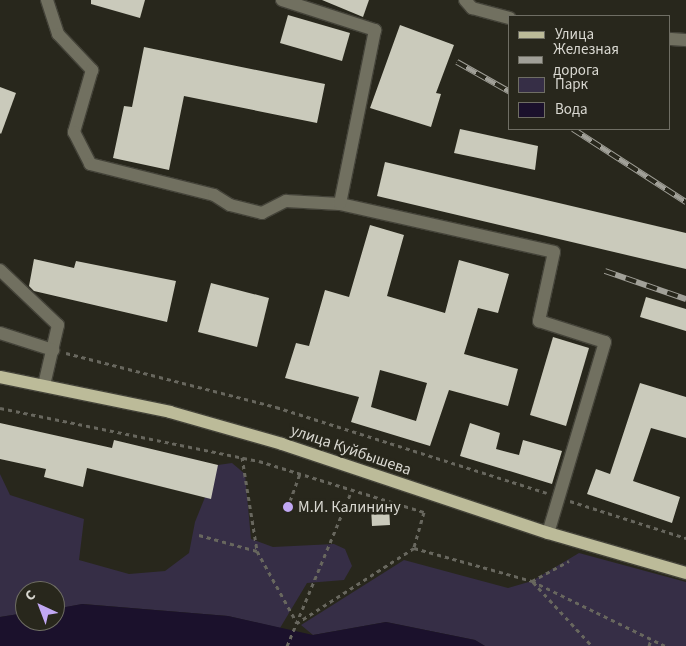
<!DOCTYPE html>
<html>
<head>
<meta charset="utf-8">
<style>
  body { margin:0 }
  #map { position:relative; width:686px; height:646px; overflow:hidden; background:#28271c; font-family:"Source Sans 3",sans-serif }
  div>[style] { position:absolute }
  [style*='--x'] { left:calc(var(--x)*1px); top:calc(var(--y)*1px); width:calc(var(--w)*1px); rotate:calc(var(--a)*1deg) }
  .green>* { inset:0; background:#362e46 }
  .water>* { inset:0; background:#1b112c }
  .building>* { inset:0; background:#cacabb }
  .path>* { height:3px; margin-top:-1.5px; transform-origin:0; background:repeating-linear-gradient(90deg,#68675e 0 4px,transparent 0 8px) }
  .roads { filter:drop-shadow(1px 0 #444339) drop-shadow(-1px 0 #444339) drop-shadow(0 1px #444339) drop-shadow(0 -1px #444339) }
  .minor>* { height:12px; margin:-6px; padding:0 6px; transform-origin:6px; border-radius:6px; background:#717060 }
  .major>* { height:12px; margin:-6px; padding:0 6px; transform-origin:6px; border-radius:6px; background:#bcbb99 }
  .rail>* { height:5.5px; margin-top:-2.75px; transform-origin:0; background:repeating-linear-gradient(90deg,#28271c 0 11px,#a1a098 0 22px); box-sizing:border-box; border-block:1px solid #a1a098 }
  .dots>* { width:14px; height:14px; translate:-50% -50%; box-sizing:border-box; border:2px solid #28271c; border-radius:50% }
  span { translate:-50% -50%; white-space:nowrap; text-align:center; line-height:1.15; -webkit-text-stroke:5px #28271c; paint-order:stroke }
  .street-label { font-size:16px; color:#d9d8d1 }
  .poi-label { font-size:16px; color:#d9d8d1 }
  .left { translate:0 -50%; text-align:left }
  .legend { position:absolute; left:508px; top:15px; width:162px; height:115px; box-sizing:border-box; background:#28271c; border:1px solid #6f6e64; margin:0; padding:6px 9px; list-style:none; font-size:15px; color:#d9d8d1 }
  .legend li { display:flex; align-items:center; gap:10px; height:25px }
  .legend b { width:25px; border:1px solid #6f6e64 }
  .north { position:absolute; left:15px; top:581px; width:50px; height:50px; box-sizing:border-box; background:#28271c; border:1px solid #6f6e64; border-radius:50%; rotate:317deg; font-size:14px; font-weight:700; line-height:20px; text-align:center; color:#d9d8d1 }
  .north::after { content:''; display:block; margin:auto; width:18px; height:22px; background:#c1a8f3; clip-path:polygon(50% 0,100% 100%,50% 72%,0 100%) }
</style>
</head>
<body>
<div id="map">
  <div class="green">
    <i style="clip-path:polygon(232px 463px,245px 474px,251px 539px,273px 547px,334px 544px,345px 549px,352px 566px,344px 580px,307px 583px,280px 628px,228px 616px,83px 604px,55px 609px,55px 591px,25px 591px,25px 613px,0 617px,0 474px,10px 495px,84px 519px,79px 560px,129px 574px,165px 571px,189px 553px,195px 522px,218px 465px)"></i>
    <i style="clip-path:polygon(579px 553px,686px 582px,686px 646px,485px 646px,475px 640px,386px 622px,313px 635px,301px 625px,404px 560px,508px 588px,532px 581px)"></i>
  </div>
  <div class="water">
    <i style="clip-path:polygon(82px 604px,228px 616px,313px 635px,386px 622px,475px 640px,485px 646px,0 646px,0 617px,25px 613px,25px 621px,55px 621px,55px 609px)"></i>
  </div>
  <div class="building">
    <i style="clip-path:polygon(91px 0,145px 0,140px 18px,91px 4px)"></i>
    <i style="clip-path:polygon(322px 0,369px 0,363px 17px)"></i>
    <i style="clip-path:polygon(288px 15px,350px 33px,342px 61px,280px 43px)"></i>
    <i style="clip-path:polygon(400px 25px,454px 45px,436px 93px,441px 94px,431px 127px,370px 108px)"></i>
    <i style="clip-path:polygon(144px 47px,325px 84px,317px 123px,184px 96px,169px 170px,113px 158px,124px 106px,132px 107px)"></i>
    <i style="clip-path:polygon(0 87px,16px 93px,1px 134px,0 133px)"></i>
    <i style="clip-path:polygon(460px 129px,538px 146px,535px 170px,454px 153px)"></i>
    <i style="clip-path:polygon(385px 162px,686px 233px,686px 269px,377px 196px)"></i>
    <i style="clip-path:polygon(evenodd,370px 225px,404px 235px,387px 296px,445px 313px,459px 260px,509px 274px,498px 313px,478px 308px,464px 354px,518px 369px,508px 406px,449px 390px,430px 446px,351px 422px,359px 397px,285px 378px,296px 343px,309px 346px,325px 290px,349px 297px,370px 225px,380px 370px,427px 383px,416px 421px,371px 407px,380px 370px)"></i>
    <i style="clip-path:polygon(34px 259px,74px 268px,76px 261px,176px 281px,167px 322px,34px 291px,29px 286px)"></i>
    <i style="clip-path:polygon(211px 283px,269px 298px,257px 347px,198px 332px)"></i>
    <i style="clip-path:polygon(646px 297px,686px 309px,686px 331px,640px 317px)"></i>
    <i style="clip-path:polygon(553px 337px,589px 348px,566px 426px,530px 415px)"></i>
    <i style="clip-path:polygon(640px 383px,686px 397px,686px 438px,651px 428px,633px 481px,680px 497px,672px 523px,587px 494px,596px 469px,610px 474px)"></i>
    <i style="clip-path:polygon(0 423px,112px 448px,114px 440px,218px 465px,211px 499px,87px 468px,83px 487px,44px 477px,46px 469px,0 459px)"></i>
    <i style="clip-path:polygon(470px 423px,500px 433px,496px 449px,519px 455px,523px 440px,562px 451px,552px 484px,460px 456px)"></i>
    <i style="clip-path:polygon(389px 506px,390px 525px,372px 526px,371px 507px)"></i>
  </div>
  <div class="path">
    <i style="--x:66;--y:353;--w:217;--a:14.4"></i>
    <i style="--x:276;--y:407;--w:284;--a:17.6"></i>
    <i style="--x:0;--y:408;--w:264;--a:11.6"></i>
    <i style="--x:259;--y:461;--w:173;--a:17.2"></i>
    <i style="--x:424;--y:512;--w:37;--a:106"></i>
    <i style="--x:414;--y:548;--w:139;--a:147.3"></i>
    <i style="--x:242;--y:457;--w:95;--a:80.9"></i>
    <i style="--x:290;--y:501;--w:29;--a:-70"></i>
    <i style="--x:570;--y:501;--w:122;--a:17.7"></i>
    <i style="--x:199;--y:535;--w:60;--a:15.4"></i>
    <i style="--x:257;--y:551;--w:82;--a:60.9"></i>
    <i style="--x:414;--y:548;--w:123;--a:15.6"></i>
    <i style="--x:532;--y:581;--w:42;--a:-28.4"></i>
    <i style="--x:532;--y:581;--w:148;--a:26"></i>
    <i style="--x:533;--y:582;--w:87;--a:47.3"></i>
    <i style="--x:287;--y:646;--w:169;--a:-67.4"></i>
    <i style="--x:649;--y:646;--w:7;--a:-74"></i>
  </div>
  <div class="roads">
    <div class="minor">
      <i style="--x:47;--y:0;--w:36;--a:72"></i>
      <i style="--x:58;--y:34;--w:50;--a:46.6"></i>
      <i style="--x:92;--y:70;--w:65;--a:106.2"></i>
      <i style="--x:74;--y:132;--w:36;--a:63"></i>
      <i style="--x:90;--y:164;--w:128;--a:14"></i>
      <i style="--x:214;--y:195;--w:19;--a:32"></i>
      <i style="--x:230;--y:205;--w:33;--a:14"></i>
      <i style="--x:262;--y:213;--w:27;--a:-27"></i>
      <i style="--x:286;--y:201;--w:54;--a:3.2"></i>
      <i style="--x:340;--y:204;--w:219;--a:12.6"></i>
      <i style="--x:554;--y:252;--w:71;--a:102.3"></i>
      <i style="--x:539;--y:321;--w:69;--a:17.7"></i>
      <i style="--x:605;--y:342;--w:199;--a:106.6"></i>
      <i style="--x:282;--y:0;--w:98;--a:17.9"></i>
      <i style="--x:375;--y:30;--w:177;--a:101.4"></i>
      <i style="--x:465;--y:0;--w:11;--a:49"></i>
      <i style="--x:472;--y:8;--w:39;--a:15"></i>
      <i style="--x:670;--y:39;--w:16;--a:4"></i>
      <i style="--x:0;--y:270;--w:80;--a:43.5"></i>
      <i style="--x:58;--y:325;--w:62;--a:103.1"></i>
      <i style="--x:0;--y:333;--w:56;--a:17.8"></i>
    </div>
    <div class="major">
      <i style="--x:0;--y:377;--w:174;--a:11.6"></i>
      <i style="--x:170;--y:412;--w:116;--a:15.9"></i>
      <i style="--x:282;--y:444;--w:280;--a:18.5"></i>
      <i style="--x:548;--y:533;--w:144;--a:16.2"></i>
    </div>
  </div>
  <div class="rail">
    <i style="--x:457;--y:62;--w:61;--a:29.5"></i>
    <i style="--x:573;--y:129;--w:135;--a:32.9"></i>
    <i style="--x:605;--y:271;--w:86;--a:19.1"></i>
  </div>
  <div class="dots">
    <i style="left:288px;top:507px;background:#c1a8f3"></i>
  </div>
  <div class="street-label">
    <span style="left:351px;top:450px;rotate:19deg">улица Куйбышева</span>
  </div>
  <div class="poi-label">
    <span class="left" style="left:298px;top:507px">М.И. Калинину</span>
  </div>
  <ul class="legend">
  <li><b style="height:6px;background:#bcbb99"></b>Улица</li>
  <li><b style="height:6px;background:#a1a098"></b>Железная дорога</li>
  <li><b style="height:14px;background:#362e46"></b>Парк</li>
  <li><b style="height:14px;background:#1b112c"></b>Вода</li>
  </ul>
  <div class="north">С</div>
</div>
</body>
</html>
